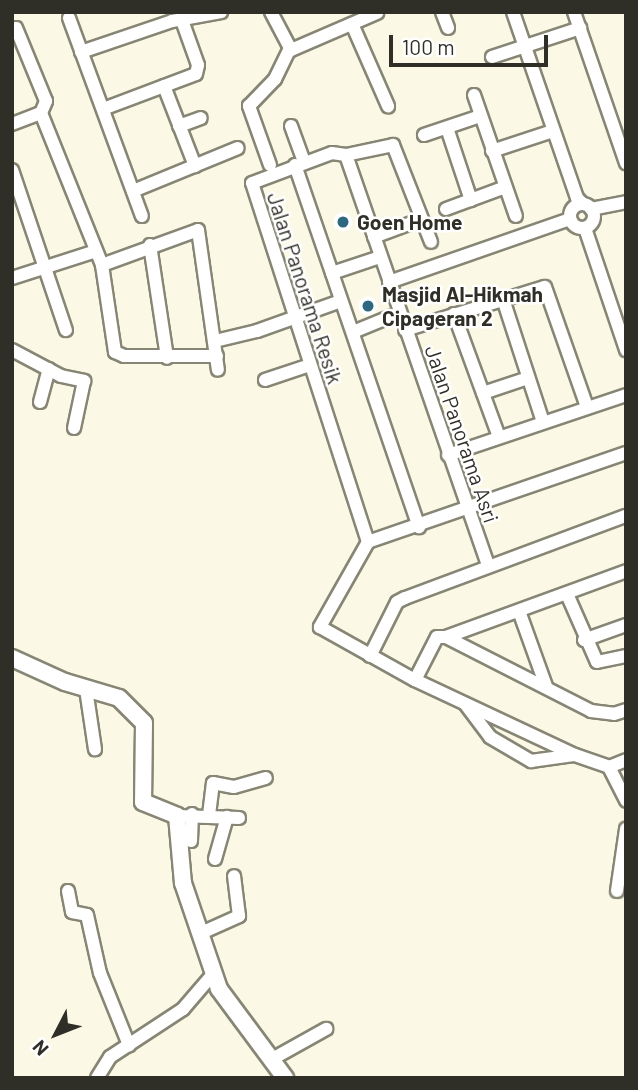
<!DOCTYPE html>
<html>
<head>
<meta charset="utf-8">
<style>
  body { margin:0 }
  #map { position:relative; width:638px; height:1090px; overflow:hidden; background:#fbf9e6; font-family:Barlow,sans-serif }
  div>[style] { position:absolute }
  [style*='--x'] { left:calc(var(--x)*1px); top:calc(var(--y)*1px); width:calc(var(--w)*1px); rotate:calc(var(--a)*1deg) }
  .roads { filter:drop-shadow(2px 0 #878675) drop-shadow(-2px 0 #878675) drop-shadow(0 2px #878675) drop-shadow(0 -2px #878675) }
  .minor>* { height:12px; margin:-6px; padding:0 6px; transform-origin:6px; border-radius:6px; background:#fff }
  .minor>.ring { margin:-6px; padding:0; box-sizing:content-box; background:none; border:12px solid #fff; border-radius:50% }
  .tertiary>* { height:16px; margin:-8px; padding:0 8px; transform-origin:8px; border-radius:8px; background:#fff }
  .dots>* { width:19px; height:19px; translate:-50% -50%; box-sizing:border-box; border:4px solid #fff; border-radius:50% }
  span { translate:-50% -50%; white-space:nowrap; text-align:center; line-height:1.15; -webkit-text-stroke:5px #fff; paint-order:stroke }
  .poi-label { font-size:21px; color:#2f2e27; font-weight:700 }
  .left { translate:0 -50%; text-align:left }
  .street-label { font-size:21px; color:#2f2e27 }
  .frame { position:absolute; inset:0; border:14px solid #2f2e27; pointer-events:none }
  .north { position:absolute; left:21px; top:999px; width:70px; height:70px; -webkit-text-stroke:5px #fff; paint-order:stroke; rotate:228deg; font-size:19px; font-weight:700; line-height:28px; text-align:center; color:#2f2e27 }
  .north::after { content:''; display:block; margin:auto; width:24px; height:32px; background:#2f2e27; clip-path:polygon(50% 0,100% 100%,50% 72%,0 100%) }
  .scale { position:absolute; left:389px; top:35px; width:159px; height:32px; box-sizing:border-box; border:4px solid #2f2e27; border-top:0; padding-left:9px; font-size:21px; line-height:24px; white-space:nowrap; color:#2f2e27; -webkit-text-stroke:5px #fff; paint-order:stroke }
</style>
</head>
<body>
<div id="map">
  <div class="roads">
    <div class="minor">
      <i style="--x:271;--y:12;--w:43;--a:62.2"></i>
      <i style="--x:291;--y:50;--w:94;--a:-23.3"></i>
      <i style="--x:442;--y:12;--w:17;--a:69"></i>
      <i style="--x:513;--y:12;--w:197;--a:71"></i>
      <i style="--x:577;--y:198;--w:8;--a:45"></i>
      <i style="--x:574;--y:12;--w:160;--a:71"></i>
      <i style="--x:69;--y:18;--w:211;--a:69.8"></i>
      <i style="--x:352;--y:24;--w:90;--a:66.3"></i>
      <i style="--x:81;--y:52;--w:96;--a:-18.8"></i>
      <i style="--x:172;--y:21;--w:50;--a:-10.4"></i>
      <i style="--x:492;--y:57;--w:93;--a:-18.2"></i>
      <i style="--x:164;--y:86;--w:86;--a:68.8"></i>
      <i style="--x:474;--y:95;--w:128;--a:70.9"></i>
      <i style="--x:103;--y:109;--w:99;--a:-20.6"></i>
      <i style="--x:196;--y:74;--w:9;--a:-77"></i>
      <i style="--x:198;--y:65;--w:45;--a:-109.7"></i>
      <i style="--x:41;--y:113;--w:164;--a:68.1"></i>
      <i style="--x:102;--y:265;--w:88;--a:81.5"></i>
      <i style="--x:115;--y:352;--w:10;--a:24"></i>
      <i style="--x:124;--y:356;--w:93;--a:0"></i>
      <i style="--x:12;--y:124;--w:31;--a:-21"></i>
      <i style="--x:41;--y:113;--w:13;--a:-67"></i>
      <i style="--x:46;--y:101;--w:79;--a:-112.3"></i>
      <i style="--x:179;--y:126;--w:23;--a:-20"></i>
      <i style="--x:291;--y:126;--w:38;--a:70"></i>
      <i style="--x:447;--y:128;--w:76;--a:71.6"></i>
      <i style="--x:424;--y:135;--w:59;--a:-18.7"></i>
      <i style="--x:492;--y:151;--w:64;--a:-18.2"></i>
      <i style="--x:346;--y:155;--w:435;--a:70.9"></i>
      <i style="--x:270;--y:165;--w:63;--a:-109.6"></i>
      <i style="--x:249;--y:106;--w:37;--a:-46"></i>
      <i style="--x:275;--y:79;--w:32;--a:-64"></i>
      <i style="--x:295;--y:165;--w:383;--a:71.1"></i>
      <i style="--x:12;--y:170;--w:169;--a:71.4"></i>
      <i style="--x:133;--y:191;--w:113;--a:-22.3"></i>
      <i class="ring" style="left:570px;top:204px;width:12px;height:12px"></i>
      <i style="--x:446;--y:209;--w:63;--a:-20.4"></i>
      <i style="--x:591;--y:209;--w:36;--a:-11"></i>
      <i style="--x:585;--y:228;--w:129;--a:71.4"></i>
      <i style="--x:374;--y:237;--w:51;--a:-20.6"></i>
      <i style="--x:150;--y:245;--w:114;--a:81.4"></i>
      <i style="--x:102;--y:265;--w:102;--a:-20"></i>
      <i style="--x:198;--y:230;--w:141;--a:81.9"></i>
      <i style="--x:332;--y:273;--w:51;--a:-18.4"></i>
      <i style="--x:12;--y:278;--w:85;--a:-17.8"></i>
      <i style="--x:389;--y:282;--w:192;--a:-19.2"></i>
      <i style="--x:503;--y:299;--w:129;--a:72"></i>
      <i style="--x:454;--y:314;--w:131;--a:69.9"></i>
      <i style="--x:405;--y:330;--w:146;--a:-17.1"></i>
      <i style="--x:545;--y:287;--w:127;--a:70.7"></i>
      <i style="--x:353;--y:332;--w:50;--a:-22.4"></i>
      <i style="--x:215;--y:341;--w:43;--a:-13.4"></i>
      <i style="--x:257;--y:331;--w:89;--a:-19.7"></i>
      <i style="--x:12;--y:350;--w:55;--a:28"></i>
      <i style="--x:61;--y:376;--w:24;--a:12"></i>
      <i style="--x:84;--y:381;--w:48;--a:102"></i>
      <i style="--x:265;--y:380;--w:47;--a:-18.4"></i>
      <i style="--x:483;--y:393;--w:47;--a:-18.4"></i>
      <i style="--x:40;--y:402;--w:34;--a:-75"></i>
      <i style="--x:626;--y:453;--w:273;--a:161"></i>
      <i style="--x:368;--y:542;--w:98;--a:119.5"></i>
      <i style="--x:320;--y:627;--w:109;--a:29.2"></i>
      <i style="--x:415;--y:680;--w:177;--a:25.1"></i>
      <i style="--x:575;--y:755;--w:36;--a:19"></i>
      <i style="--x:609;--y:767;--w:18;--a:-22"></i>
      <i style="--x:448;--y:455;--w:188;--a:-18.6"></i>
      <i style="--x:368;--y:542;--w:377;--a:-107.9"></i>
      <i style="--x:252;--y:183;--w:85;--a:-20.6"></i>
      <i style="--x:332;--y:153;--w:14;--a:8"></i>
      <i style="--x:346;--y:155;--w:48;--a:-12"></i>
      <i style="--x:393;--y:145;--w:104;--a:68.6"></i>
      <i style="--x:567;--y:594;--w:74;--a:66.2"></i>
      <i style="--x:597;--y:662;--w:30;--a:-12"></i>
      <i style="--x:519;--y:611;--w:80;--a:70.2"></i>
      <i style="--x:446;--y:637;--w:163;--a:27"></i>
      <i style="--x:591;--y:711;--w:23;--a:7"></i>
      <i style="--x:614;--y:714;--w:13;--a:-18"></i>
      <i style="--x:584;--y:640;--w:45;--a:-19.7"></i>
      <i style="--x:370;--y:656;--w:60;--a:-63.4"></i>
      <i style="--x:397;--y:602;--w:9;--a:-27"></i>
      <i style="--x:405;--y:598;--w:236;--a:-20.4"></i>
      <i style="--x:415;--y:680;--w:48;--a:-62.9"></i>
      <i style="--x:437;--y:637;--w:9;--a:0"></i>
      <i style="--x:446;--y:637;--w:192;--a:-20.1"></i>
      <i style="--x:86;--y:689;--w:61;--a:81.5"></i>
      <i style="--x:466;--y:705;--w:40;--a:53"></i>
      <i style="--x:490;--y:737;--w:48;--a:30.3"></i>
      <i style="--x:531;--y:761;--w:43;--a:-7.9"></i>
      <i style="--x:609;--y:767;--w:38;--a:63"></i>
      <i style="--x:209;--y:815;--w:32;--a:-83"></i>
      <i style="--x:213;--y:783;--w:21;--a:11"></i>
      <i style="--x:234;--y:787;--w:33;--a:-16"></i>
      <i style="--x:177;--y:816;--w:62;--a:1.8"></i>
      <i style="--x:191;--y:841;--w:27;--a:-88"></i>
      <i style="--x:215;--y:859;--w:44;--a:-74.1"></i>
      <i style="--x:68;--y:891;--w:21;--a:79"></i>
      <i style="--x:72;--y:912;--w:15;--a:11"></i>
      <i style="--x:87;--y:915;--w:59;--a:77.4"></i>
      <i style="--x:100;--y:973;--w:78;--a:68.1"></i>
      <i style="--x:617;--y:891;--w:63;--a:-81.7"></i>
      <i style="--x:199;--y:934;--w:44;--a:-24.2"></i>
      <i style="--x:239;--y:916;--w:40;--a:-97.1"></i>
      <i style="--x:274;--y:1058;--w:60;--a:-29.1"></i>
      <i style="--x:97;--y:1078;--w:25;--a:-58"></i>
      <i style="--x:110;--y:1057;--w:87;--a:-33.3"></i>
      <i style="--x:183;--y:1009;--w:46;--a:-49.4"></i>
    </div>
    <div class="tertiary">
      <i style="--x:12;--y:658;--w:58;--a:24.4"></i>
      <i style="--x:65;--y:682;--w:56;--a:16.5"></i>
      <i style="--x:119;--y:698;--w:35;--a:45"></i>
      <i style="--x:144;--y:723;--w:79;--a:90.7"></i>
      <i style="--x:143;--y:802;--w:37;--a:22"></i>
      <i style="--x:177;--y:816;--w:67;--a:84.9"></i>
      <i style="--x:183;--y:883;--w:112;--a:71.2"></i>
      <i style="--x:219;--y:989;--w:111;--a:53.4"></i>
    </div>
  </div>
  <div class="dots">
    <i style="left:343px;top:222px;background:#2d6880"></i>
    <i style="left:368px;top:306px;background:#2d6880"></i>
  </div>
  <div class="poi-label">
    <span class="left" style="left:357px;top:222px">Goen Home</span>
    <span class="left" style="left:382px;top:306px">Masjid Al-Hikmah<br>Cipageran 2</span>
  </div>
  <div class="street-label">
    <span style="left:305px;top:288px;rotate:72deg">Jalan Panorama Resik</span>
    <span style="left:462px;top:434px;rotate:71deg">Jalan Panorama Asri</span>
  </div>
  <div class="frame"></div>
  <div class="north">N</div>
  <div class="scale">100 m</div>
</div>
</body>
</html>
